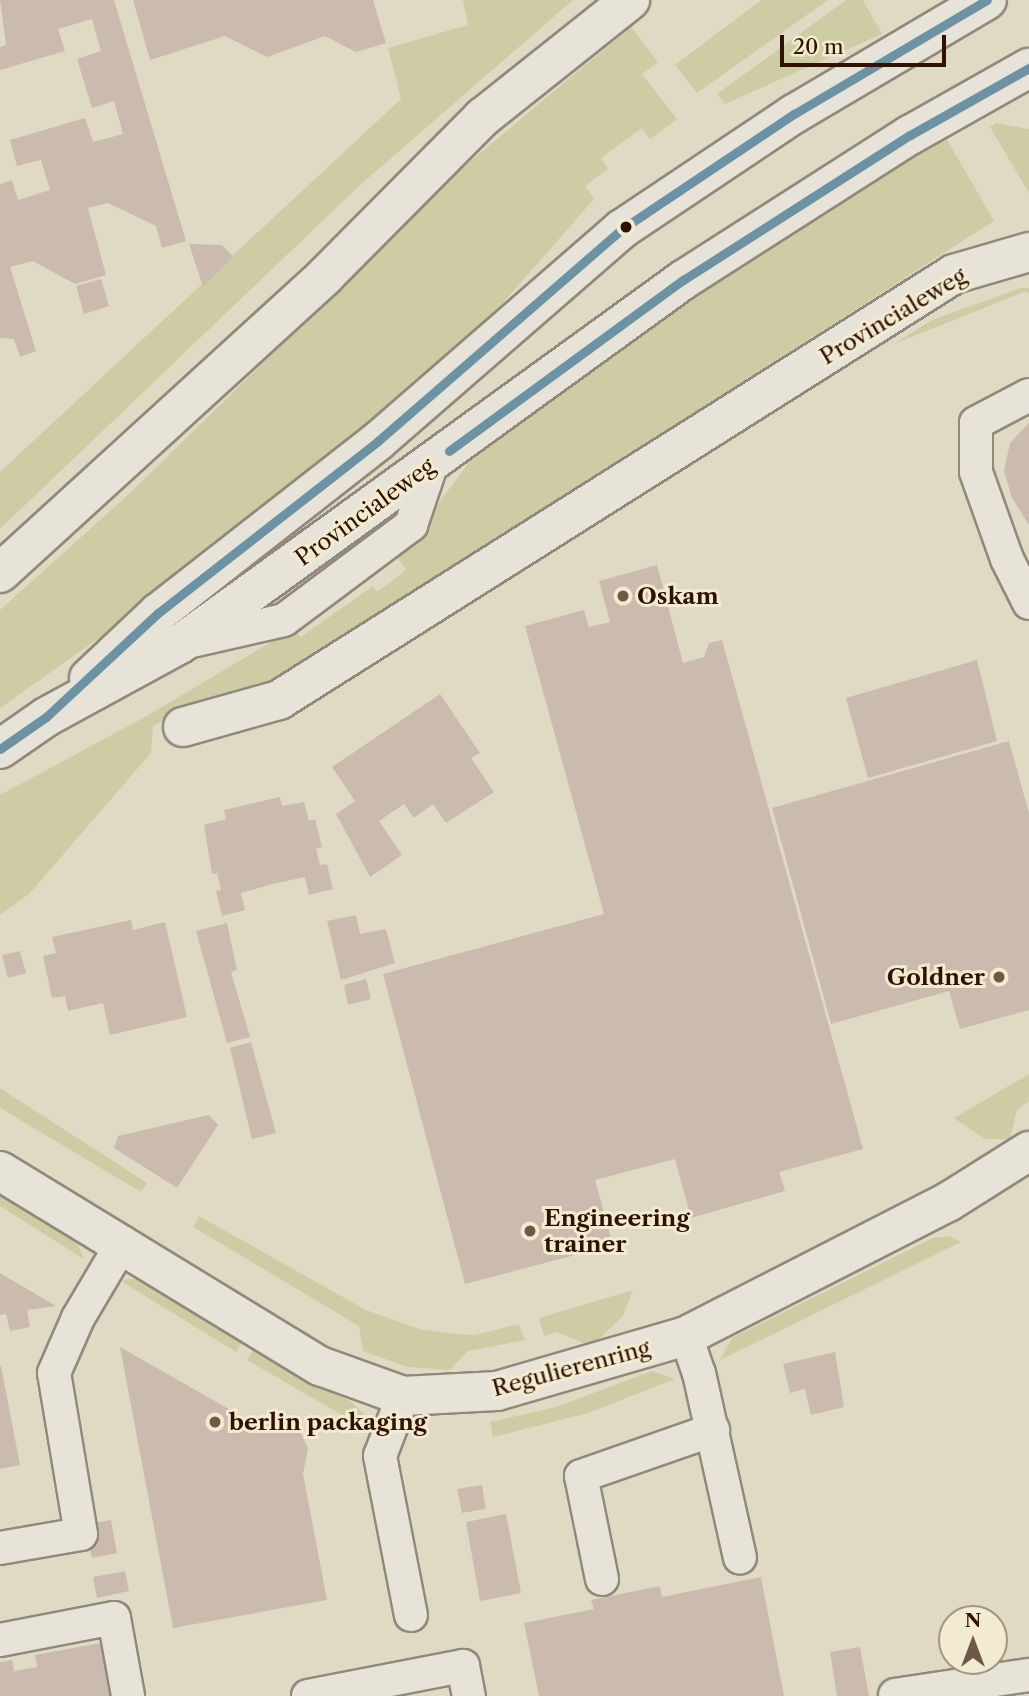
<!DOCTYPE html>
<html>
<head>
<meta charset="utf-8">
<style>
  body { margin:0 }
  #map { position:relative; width:1029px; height:1696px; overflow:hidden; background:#e0dac5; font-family:"Libre Caslon Text",serif }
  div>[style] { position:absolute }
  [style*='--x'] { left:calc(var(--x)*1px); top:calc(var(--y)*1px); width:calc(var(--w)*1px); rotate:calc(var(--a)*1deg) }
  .green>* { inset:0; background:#cdcca5 }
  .building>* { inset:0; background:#cabbae }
  .roads { filter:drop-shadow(2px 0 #91897b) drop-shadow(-2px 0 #91897b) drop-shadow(0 2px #91897b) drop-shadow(0 -2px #91897b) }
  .lane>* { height:32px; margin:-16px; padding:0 16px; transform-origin:16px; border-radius:16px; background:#e7e3d9 }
  .street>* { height:38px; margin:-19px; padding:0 19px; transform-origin:19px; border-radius:19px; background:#e7e3d9 }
  .secondary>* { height:38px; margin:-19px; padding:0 19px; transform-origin:19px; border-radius:19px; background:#e7e3d9 }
  .bus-1>* { height:9px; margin:-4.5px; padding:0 4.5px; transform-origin:4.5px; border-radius:4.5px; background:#6d92a4 }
  .dots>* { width:19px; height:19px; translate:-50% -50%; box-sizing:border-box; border:4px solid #f2ebd2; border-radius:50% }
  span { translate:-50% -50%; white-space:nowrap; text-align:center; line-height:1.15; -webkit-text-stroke:6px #f2ebd2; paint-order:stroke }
  .street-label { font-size:23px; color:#301202 }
  .poi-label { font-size:23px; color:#301202; font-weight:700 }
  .left { translate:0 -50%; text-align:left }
  .right { translate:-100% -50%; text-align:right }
  .north { position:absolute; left:938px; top:1605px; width:70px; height:70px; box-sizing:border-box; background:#f2ebd2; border:2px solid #a4947f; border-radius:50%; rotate:0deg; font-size:19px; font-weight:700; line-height:28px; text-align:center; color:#301202 }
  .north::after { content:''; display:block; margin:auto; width:24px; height:32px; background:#6e5846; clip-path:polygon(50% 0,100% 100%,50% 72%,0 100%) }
  .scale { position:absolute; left:780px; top:35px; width:166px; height:32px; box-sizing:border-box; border:4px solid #301202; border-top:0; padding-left:9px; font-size:21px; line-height:24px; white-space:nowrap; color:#301202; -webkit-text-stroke:5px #f2ebd2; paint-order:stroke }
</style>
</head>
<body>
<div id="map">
  <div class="green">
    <i style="clip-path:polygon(463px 0,573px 0,359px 186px,0 529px,0 472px,401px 99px,388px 48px,468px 25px)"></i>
    <i style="clip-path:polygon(761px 0,828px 0,697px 93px,675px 65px)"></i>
    <i style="clip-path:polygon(846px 0,863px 0,882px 34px,725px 104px,717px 94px)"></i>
    <i style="clip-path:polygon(631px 27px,658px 62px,642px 74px,677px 119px,650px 139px,642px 128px,601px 158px,608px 169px,585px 186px,594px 199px,459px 353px,191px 573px,0 708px,0 610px,130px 493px,460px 170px)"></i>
    <i style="clip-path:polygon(996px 123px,1029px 129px,1029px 193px,990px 127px)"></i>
    <i style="clip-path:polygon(942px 131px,994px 221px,634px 451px,292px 682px,235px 699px,200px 700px,153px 726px,151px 753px,29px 894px,0 915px,0 795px,145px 717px,293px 629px,301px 637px,373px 586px,377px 592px,406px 570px,395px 553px,412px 539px,470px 461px,634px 332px)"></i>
    <i style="clip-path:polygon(1021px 288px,1029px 288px,1029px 294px,1026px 291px,894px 344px,932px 320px)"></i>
    <i style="clip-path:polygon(1029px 1074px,1029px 1101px,1017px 1110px,1010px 1139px,985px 1139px,954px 1118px)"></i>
    <i style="clip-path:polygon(0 1088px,147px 1183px,141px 1192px,0 1108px)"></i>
    <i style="clip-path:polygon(0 1193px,75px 1237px,84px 1259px,0 1206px)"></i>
    <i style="clip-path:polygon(199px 1216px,366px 1310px,419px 1329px,454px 1334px,475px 1335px,519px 1324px,525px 1340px,468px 1351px,450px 1370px,408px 1367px,363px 1351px,359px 1326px,193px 1227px)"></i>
    <i style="clip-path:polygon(949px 1236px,961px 1242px,720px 1360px,732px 1338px,933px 1238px)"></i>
    <i style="clip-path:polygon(128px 1279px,144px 1279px,243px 1340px,236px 1352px,121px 1281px)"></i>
    <i style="clip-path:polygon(633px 1290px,623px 1316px,598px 1340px,588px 1345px,557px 1332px,544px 1336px,539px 1318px)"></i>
    <i style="clip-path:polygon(255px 1347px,353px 1403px,364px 1414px,366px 1423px,342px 1415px,247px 1360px)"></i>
    <i style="clip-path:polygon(652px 1371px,675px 1379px,588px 1413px,493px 1437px,490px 1422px,556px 1407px)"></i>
  </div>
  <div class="building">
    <i style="clip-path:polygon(0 0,114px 0,186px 241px,162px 248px,156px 226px,108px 203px,88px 208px,106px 275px,75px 284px,33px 261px,10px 267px,36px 351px,20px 357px,14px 339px,0 338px,0 184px,12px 180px,18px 200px,50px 190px,41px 160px,17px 166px,10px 140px,85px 118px,93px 142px,123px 134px,114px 101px,92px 108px,77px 59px,101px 51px,92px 19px,58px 29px,65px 51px,0 70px,0 47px,6px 45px)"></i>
    <i style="clip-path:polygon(133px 0,373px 0,386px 43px,356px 52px,325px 36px,267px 57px,225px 36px,150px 60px)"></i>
    <i style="clip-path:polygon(189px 244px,222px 245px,233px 256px,203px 287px)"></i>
    <i style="clip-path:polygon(101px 279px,109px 306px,84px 314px,76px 286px)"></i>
    <i style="clip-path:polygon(1029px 423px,1029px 525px,1012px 498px,1004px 471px,1010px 443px)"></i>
    <i style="clip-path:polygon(657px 565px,683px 663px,704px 657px,709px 643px,722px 640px,863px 1149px,779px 1172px,785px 1191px,691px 1218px,675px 1159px,595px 1180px,613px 1245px,465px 1284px,383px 974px,604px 914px,525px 626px,584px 610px,589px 627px,610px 622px,599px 581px)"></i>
    <i style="clip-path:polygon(977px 660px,997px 741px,868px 778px,846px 698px)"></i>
    <i style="clip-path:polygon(440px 694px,480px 753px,471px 758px,494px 792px,446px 823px,433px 804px,414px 818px,404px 804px,379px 821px,402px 855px,370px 877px,336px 814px,355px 801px,332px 767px)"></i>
    <i style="clip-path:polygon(1009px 741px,1029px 813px,1029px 1010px,960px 1029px,949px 991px,831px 1024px,772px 808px)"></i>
    <i style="clip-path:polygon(280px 797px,282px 806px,304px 802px,309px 821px,315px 819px,322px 847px,316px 849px,320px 865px,327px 864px,333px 889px,309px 895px,305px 877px,273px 884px,241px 893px,245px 910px,222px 916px,216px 891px,221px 890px,217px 873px,212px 874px,204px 825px,226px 819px,224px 810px)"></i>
    <i style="clip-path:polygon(356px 915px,360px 934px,386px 929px,395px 963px,341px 980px,327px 921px)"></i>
    <i style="clip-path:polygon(131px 920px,133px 930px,165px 922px,187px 1017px,110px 1035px,103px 1003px,68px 1011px,65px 996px,52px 998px,43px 956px,56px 953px,52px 937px)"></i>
    <i style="clip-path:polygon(227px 923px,237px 970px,231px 972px,250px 1037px,227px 1043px,196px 931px)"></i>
    <i style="clip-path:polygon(20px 951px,26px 973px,8px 978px,2px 955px)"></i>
    <i style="clip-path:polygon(366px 979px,371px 999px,348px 1005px,344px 985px)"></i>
    <i style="clip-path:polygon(251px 1042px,276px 1133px,252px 1139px,230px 1048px)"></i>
    <i style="clip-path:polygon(209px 1115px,218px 1125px,177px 1188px,114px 1148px,118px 1136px)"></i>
    <i style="clip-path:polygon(0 1273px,56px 1306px,27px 1310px,30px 1327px,10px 1331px,6px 1314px,0 1315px)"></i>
    <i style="clip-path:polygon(120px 1347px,248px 1420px,273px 1413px,297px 1426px,308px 1448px,303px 1474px,327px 1600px,173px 1628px)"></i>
    <i style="clip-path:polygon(835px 1352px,844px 1407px,811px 1415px,805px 1389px,790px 1393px,783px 1364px)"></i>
    <i style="clip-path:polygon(1px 1366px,20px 1465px,0 1469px,0 1367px)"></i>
    <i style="clip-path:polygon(482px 1485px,486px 1509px,462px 1513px,457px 1489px)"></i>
    <i style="clip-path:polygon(506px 1514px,521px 1593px,480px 1601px,466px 1522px)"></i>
    <i style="clip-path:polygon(111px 1520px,117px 1553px,92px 1558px,85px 1525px)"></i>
    <i style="clip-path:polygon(125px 1571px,129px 1591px,97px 1598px,93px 1577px)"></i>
    <i style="clip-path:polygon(761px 1577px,784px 1696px,539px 1696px,524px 1623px,594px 1609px,591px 1600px,660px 1586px,662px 1597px)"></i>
    <i style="clip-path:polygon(101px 1643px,111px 1696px,0 1696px,0 1662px,12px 1660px,14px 1671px,37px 1667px,35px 1655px)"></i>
    <i style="clip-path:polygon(860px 1647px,869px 1696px,837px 1696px,830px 1652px)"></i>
  </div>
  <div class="roads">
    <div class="lane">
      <i style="--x:1029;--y:395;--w:60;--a:152.2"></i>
      <i style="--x:976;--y:423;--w:49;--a:90"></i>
      <i style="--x:976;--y:472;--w:92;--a:70.4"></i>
      <i style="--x:1007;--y:559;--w:49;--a:63.4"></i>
      <i style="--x:188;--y:642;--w:98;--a:-12.9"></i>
      <i style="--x:284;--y:620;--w:159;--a:-36.8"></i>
      <i style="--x:411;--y:525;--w:65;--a:-71.3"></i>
      <i style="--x:686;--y:1336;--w:39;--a:71"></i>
      <i style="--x:699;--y:1373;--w:189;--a:77.5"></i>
      <i style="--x:403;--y:1396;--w:64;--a:111"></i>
      <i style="--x:380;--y:1456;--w:162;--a:79"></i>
      <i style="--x:0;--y:1548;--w:82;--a:-9.8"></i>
      <i style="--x:81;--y:1534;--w:163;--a:-99.5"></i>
      <i style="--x:54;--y:1373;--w:60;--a:-66.4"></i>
      <i style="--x:78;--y:1318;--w:88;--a:-59.4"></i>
      <i style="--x:602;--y:1579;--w:105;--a:-101.5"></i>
      <i style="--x:581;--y:1476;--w:140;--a:-19.2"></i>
      <i style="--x:0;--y:1640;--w:116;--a:-10.9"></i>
      <i style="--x:114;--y:1618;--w:79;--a:79.8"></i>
      <i style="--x:895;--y:1695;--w:135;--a:-8.5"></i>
      <i style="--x:308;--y:1696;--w:158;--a:-11"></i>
      <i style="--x:463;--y:1666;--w:31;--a:79"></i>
    </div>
    <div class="street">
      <i style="--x:0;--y:573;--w:440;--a:-42.4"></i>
      <i style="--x:325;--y:276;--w:224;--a:-45.2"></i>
      <i style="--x:483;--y:117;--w:188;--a:-38.5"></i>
      <i style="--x:183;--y:727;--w:100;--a:-15.7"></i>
      <i style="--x:279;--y:700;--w:798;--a:-32.26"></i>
      <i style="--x:954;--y:274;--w:78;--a:-16.3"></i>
      <i style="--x:0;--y:1171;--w:375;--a:31.4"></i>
      <i style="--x:320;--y:1366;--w:88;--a:19.9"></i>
      <i style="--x:403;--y:1396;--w:94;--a:-3"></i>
      <i style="--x:497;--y:1391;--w:197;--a:-16.2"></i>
      <i style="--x:686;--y:1336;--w:294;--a:-27.1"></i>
      <i style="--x:948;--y:1202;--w:96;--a:-32.2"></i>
    </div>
    <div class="secondary">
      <i style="--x:89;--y:678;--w:95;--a:-43.3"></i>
      <i style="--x:158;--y:613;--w:279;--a:-38"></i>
      <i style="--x:378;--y:441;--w:323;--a:-41"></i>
      <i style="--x:622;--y:229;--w:207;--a:-33.8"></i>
      <i style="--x:794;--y:114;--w:224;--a:-30.6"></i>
      <i style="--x:0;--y:749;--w:56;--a:-34.8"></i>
      <i style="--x:46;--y:717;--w:153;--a:-28.6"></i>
      <i style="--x:180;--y:644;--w:621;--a:-35.89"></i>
      <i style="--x:683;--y:280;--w:269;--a:-32.6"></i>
      <i style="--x:910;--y:135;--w:137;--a:-29.4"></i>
    </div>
  </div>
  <div class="bus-1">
    <i style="--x:449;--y:451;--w:290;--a:-36.2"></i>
    <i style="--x:683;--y:280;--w:269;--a:-32.6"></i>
    <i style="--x:910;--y:135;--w:137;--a:-29.4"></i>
    <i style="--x:0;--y:749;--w:56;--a:-34.8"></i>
    <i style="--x:46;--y:717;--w:153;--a:-42.9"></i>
    <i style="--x:158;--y:613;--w:279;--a:-38"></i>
    <i style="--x:378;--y:441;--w:323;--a:-41"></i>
    <i style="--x:622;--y:229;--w:207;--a:-33.8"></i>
    <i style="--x:794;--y:114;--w:224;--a:-30.6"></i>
  </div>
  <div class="dots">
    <i style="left:626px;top:227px;background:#301202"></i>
    <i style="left:623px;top:596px;background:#6e5846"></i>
    <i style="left:999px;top:977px;background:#6e5846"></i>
    <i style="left:530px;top:1231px;background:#6e5846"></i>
    <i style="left:215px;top:1422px;background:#6e5846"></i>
  </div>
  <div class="street-label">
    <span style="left:893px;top:316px;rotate:-31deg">Provincialeweg</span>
    <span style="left:365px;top:512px;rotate:-36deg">Provincialeweg</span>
    <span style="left:571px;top:1368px;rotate:-15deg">Regulierenring</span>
  </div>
  <div class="poi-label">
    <span class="left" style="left:637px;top:596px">Oskam</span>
    <span class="right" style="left:985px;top:977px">Goldner</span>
    <span class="left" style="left:544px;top:1231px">Engineering<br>trainer</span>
    <span class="left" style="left:229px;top:1422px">berlin packaging</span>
  </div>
  <div class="north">N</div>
  <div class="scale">20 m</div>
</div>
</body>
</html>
